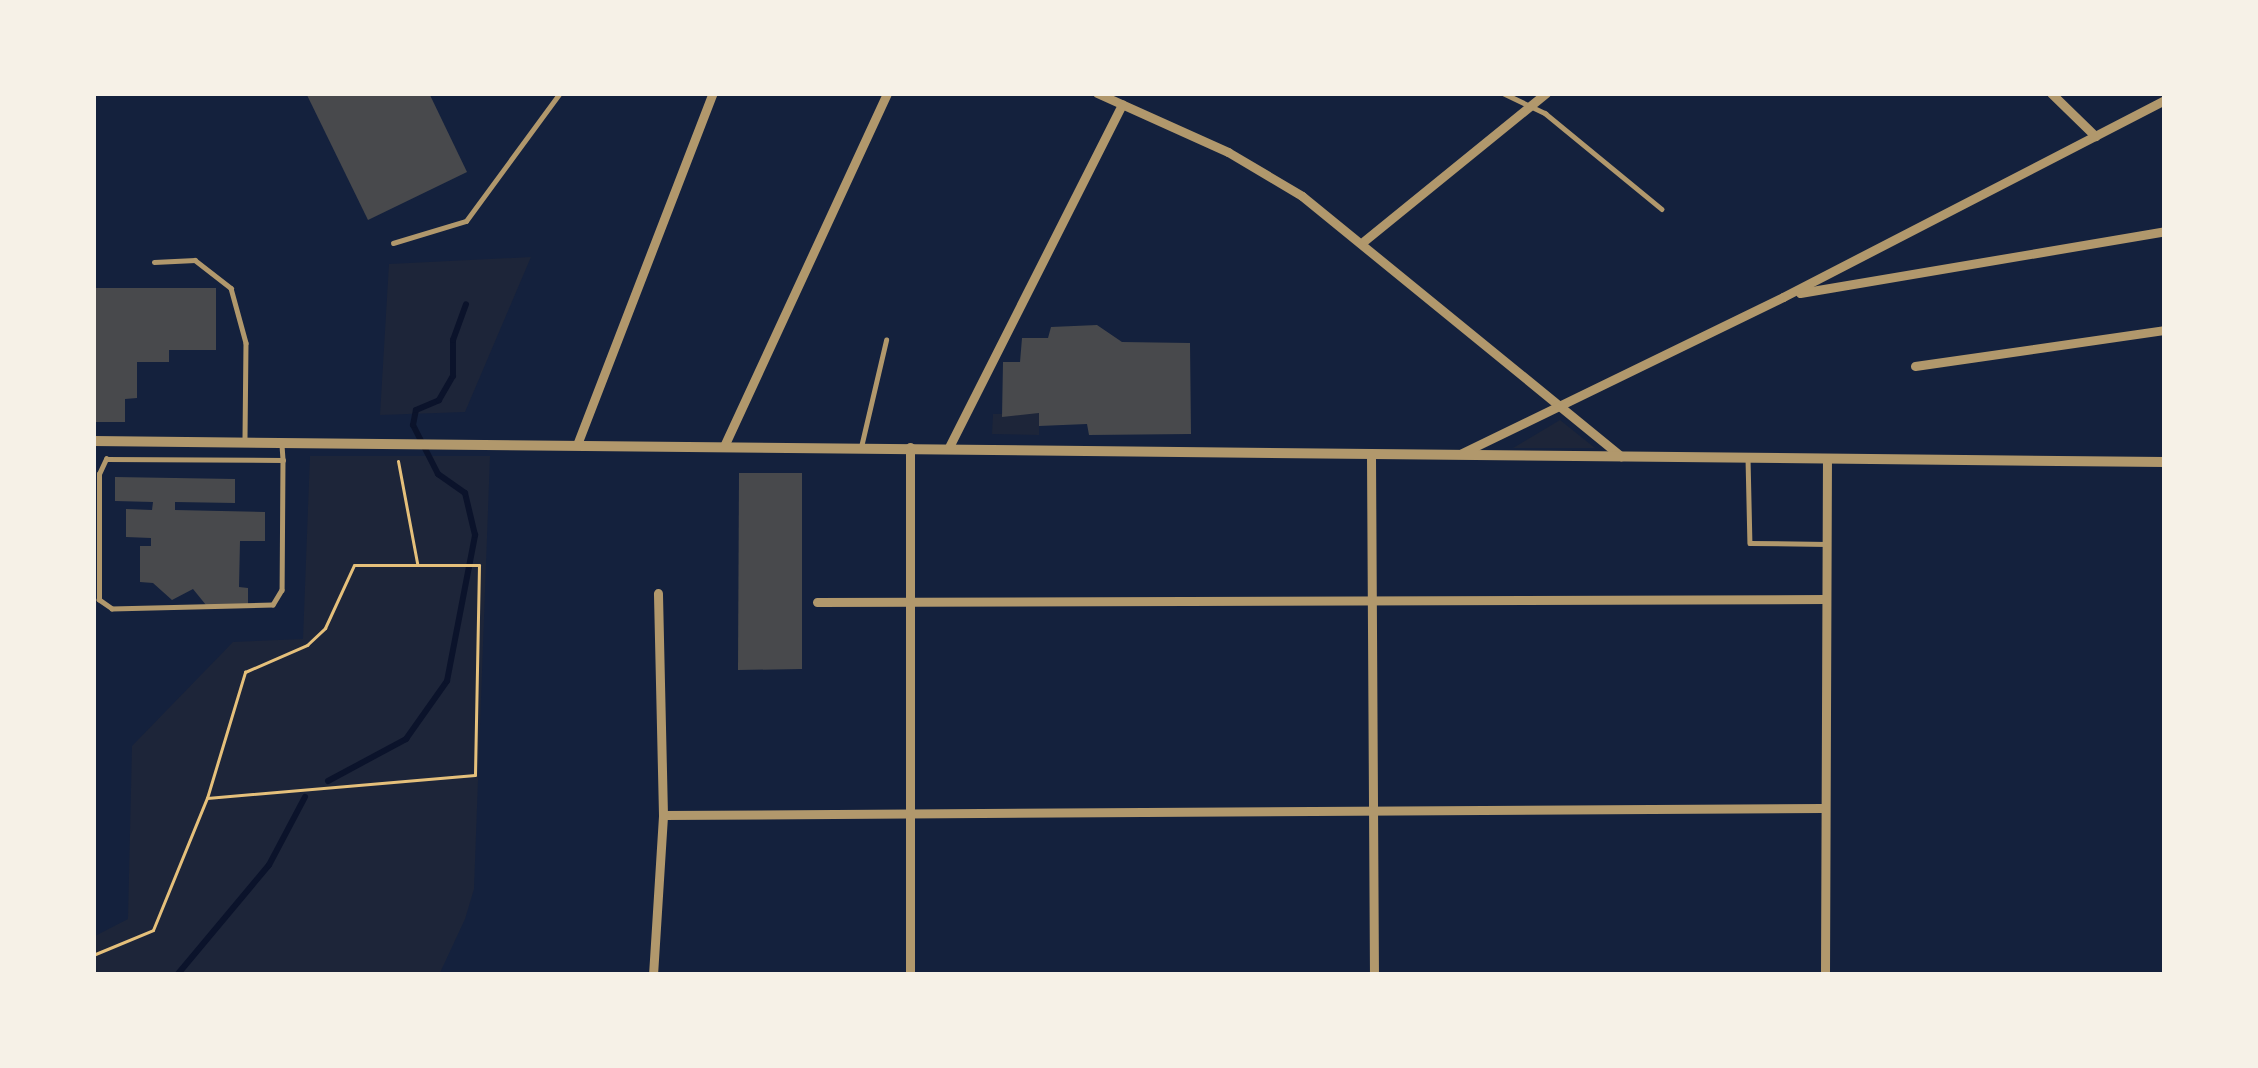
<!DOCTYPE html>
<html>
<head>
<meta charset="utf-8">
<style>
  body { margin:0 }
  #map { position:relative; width:2258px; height:1068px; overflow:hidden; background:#14213d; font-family:Inter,sans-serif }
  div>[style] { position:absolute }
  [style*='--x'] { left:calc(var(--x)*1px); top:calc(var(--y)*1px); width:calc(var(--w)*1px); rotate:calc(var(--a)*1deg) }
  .green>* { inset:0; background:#1d2539 }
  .stream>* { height:6px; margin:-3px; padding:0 3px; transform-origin:3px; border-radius:3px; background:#0b132b }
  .building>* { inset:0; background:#48494c }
  .path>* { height:3px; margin:-1.5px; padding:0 1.5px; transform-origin:1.5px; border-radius:1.5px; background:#e5c07b }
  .service>* { height:4.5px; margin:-2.25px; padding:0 2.25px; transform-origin:2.25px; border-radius:2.25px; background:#b1986c }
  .minor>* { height:9px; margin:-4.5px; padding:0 4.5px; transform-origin:4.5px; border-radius:4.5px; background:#b1986c }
  .tertiary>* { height:10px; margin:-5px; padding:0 5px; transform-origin:5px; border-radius:5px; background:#b1986c }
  span { translate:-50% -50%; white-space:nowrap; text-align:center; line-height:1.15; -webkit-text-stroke:12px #f6f1e7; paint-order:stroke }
  .frame { position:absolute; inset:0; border:96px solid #f6f1e7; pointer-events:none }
</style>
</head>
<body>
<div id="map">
  <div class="green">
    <i style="clip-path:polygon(531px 257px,465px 412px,380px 415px,389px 264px)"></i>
    <i style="clip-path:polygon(1039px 413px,1039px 435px,992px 434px,993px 414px)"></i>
    <i style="clip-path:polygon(1560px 420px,1595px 448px,1513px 448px)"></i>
    <i style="clip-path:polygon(310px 456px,490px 456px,474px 889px,465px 919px,439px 975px,93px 975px,93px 937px,128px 919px,132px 746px,233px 642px,303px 639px)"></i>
  </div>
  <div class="stream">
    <i style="--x:328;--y:781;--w:89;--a:-28.3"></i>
    <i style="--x:406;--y:739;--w:71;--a:-54.7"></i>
    <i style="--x:447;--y:681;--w:149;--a:-79.1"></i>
    <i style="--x:475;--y:535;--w:43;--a:-103.4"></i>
    <i style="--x:465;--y:493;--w:33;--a:-145"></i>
    <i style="--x:438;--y:474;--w:55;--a:-117"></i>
    <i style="--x:413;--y:425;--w:15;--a:-79"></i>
    <i style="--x:416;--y:410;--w:25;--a:-23"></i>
    <i style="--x:439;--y:400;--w:28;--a:-60"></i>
    <i style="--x:453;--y:376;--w:36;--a:-90"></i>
    <i style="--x:453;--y:340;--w:38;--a:-70"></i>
    <i style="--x:177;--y:975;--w:143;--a:-50.1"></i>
    <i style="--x:269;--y:865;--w:77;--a:-62.1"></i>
  </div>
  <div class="building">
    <i style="clip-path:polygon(306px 93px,429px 93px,467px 172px,368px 220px)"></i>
    <i style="clip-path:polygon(93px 288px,216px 288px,216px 350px,169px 350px,169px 362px,137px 362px,137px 398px,125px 399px,125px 422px,93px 422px)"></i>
    <i style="clip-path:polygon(1097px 325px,1122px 342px,1190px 343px,1191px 434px,1089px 435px,1087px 424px,1039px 426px,1039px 413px,1002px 417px,1003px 362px,1020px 362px,1022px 338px,1048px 338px,1051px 327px)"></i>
    <i style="clip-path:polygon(739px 473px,802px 473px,802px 669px,738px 670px)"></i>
    <i style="clip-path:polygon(115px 477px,235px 479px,235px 503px,175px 502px,175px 510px,265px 512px,265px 541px,240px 541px,239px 587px,248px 588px,248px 606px,206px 605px,193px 589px,172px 600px,153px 583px,140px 582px,140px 546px,151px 546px,151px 538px,126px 537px,126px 509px,152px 510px,153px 502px,115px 501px)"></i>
  </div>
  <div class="path">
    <i style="--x:398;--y:461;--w:104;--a:79.4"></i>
    <i style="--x:93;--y:955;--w:65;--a:-22.6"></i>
    <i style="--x:153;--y:930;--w:143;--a:-67.8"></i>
    <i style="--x:207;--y:798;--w:132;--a:-73.2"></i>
    <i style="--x:245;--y:672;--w:68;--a:-23.5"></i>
    <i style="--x:307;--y:645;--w:25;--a:-43"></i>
    <i style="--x:325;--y:628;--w:69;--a:-65.3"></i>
    <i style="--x:354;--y:565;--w:125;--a:0"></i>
    <i style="--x:479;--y:565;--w:210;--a:91.1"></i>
    <i style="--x:475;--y:775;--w:269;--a:175.1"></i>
  </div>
  <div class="service">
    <i style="--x:1503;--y:93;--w:47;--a:25.5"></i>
    <i style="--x:1545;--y:113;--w:151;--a:39.4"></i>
    <i style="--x:393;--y:243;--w:76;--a:-16.8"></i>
    <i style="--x:466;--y:221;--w:159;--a:-53.7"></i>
    <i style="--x:154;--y:262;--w:41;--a:-2.8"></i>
    <i style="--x:195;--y:260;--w:46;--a:37.9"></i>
    <i style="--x:231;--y:288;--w:57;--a:74.7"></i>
    <i style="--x:246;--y:343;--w:100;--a:90.6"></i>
    <i style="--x:282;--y:445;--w:15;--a:86"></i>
    <i style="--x:283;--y:460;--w:130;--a:90.4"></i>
    <i style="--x:282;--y:590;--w:17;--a:121"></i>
    <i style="--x:273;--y:605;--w:161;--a:178.6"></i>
    <i style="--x:112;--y:609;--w:16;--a:-145"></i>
    <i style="--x:99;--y:600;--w:126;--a:-90"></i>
    <i style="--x:99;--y:474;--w:17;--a:-65"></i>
    <i style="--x:106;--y:459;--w:177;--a:0.3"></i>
    <i style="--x:861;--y:447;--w:110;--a:-76.8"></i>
    <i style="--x:1748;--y:458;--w:85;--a:88.7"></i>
    <i style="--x:1750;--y:543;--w:77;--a:0.7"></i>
  </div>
  <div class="minor">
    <i style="--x:1097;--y:93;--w:144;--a:24.2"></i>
    <i style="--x:1228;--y:152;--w:86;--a:30.7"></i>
    <i style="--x:1302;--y:196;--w:412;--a:39.2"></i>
    <i style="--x:2051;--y:93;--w:62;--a:44.3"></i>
    <i style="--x:1364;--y:241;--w:235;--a:-39.1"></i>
    <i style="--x:1800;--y:293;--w:370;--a:-9.6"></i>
    <i style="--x:1915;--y:366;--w:253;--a:-8.2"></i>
    <i style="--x:578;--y:442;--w:374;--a:-68.9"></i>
    <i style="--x:725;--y:444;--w:387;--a:-65.2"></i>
    <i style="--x:949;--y:447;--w:384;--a:-63.2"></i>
    <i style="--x:1462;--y:453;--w:357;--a:-25.9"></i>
    <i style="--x:1783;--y:297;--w:430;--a:-27.3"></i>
    <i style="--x:1371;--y:456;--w:519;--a:89.67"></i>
    <i style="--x:817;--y:602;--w:1009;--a:-0.17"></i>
    <i style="--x:663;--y:815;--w:1159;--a:-0.35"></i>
    <i style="--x:653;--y:975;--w:160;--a:-86.4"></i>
    <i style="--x:663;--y:815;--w:222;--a:-91.3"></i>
    <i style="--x:910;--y:975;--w:528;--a:-90"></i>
    <i style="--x:1825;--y:975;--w:516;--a:-89.78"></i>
  </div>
  <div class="tertiary">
    <i style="--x:93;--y:441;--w:2072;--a:0.58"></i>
  </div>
  <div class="frame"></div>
</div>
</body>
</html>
